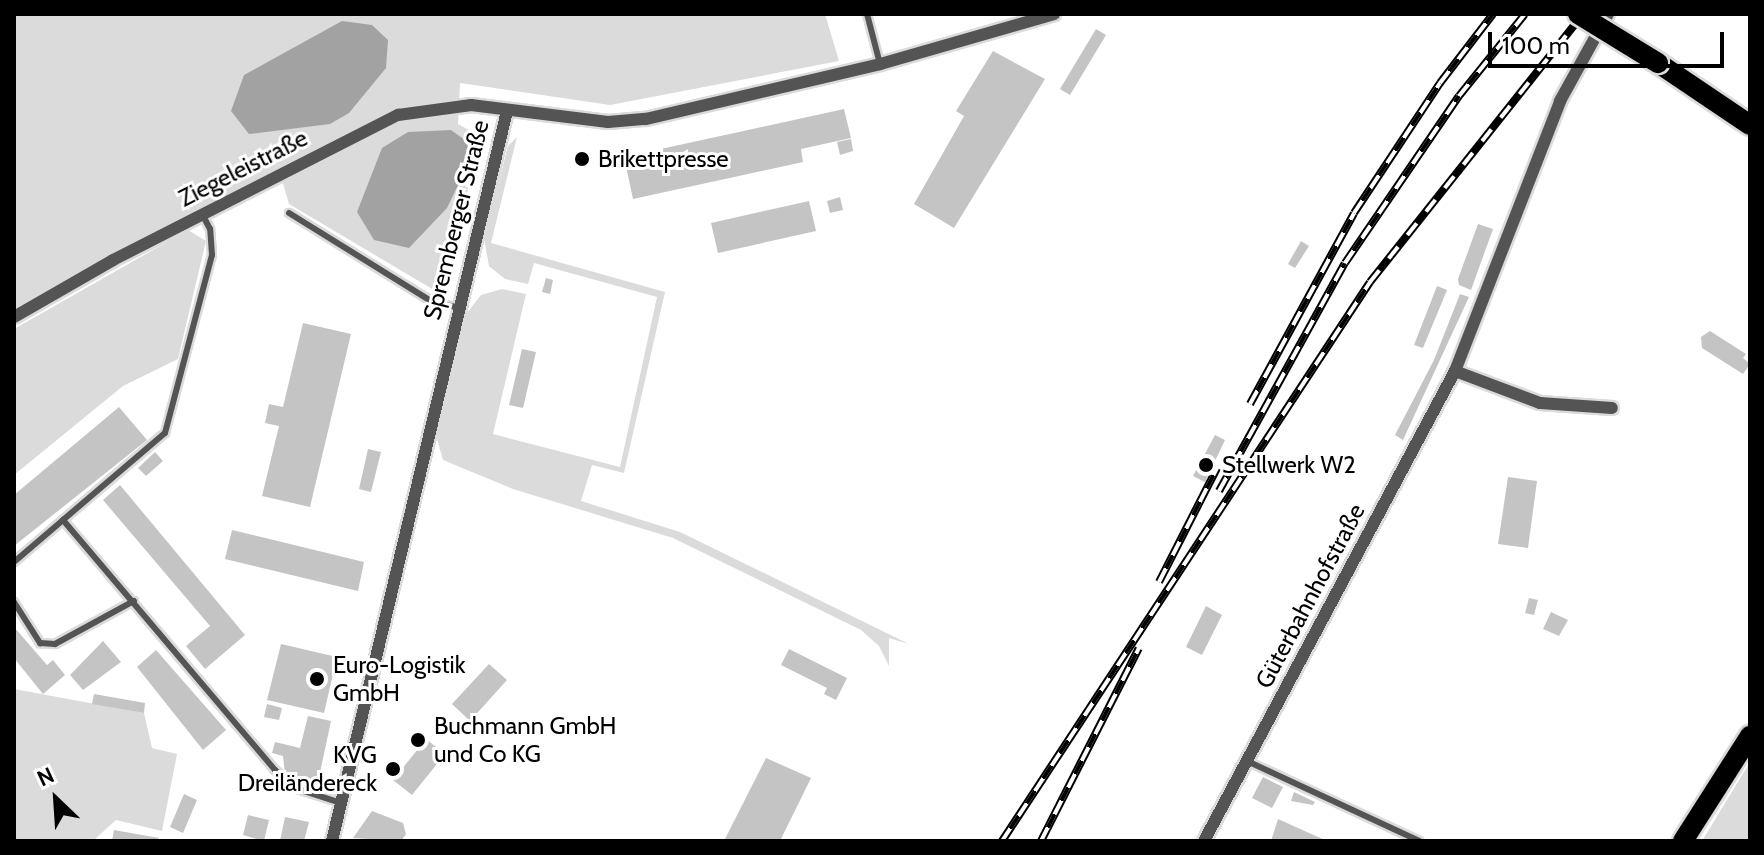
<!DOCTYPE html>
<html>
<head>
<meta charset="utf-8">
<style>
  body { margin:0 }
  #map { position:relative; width:1764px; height:855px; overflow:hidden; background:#fff; font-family:Cabin,sans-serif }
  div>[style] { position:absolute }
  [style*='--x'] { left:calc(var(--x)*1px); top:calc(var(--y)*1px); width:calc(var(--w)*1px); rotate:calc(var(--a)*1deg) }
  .green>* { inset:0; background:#dbdbdb }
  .water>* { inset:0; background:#a2a2a2 }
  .building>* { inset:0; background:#c4c4c4 }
  .roads { filter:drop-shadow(2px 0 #dbdbdb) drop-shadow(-2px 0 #dbdbdb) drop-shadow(0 2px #dbdbdb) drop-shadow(0 -2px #dbdbdb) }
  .service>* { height:6px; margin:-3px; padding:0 3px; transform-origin:3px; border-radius:3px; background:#545454 }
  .minor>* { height:12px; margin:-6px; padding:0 6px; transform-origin:6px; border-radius:6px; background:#545454 }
  .trunk>* { height:20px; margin:-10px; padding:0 10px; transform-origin:10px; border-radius:10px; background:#000 }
  .rail>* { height:8px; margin-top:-4px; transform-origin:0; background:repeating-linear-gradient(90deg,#fff 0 15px,#000 0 30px); box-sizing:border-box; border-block:2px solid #000 }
  .bridges { filter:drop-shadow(2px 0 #dbdbdb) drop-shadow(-2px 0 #dbdbdb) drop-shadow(0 2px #dbdbdb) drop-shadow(0 -2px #dbdbdb) }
  .trunk-bridge>* { height:20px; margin:-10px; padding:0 10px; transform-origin:10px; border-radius:10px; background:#000 }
  .dots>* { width:22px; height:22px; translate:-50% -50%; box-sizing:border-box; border:4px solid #fff; border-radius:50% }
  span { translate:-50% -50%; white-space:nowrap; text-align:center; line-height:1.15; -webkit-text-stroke:6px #fff; paint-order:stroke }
  .poi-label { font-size:24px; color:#000 }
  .left { translate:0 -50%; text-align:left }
  .right { translate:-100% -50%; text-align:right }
  .street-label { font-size:24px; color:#000 }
  .frame { position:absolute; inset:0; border:16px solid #000; pointer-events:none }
  .north { position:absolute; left:16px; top:759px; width:80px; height:80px; -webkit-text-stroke:6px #fff; paint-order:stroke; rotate:335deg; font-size:22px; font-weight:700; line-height:32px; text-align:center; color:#000 }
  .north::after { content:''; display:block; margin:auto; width:28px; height:36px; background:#000; clip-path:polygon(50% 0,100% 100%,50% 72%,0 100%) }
  .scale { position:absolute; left:1488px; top:32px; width:236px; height:36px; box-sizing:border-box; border:4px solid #000; border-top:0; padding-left:10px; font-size:24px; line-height:28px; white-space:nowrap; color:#000; -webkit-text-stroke:6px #fff; paint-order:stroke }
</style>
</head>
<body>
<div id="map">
  <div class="green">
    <i style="clip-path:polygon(14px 14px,825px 14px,839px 61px,610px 105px,460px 83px,458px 124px,478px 135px,479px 150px,445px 271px,444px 296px,289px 204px,282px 180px,14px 312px)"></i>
    <i style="clip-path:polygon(517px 137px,491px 243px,665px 292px,624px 473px,592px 465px,581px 501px,680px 532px,909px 644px,889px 638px,889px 666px,879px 646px,861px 630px,673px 538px,513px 489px,443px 460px,436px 435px,463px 318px,481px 295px,502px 289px,526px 294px,493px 434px,620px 467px,657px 297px,534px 263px,528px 284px,505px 279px,489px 266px,484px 238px,508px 146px)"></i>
    <i style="clip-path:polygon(188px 230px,206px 241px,178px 359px,123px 386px,14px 475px,14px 329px)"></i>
    <i style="clip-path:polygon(14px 689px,144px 713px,152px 748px,177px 754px,162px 831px,116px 820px,93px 841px,14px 841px)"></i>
    <i style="clip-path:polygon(1750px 762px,1750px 841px,1702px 841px)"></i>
  </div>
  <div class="water">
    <i style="clip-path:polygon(342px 21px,372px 25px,388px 40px,386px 68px,349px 113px,330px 124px,249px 134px,231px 111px,244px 75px)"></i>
    <i style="clip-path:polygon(451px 130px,465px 140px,472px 156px,447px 208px,409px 248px,374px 240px,357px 212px,382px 148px,408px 132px)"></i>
  </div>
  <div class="building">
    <i style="clip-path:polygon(1096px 29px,1106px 35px,1070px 95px,1060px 89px)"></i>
    <i style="clip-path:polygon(993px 51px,1045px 79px,954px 228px,914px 204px,964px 116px,956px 111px)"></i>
    <i style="clip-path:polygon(844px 109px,851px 138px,801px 149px,803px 162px,633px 199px,624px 157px)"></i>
    <i style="clip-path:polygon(851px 139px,853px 151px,840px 155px,837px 142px)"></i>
    <i style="clip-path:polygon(840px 197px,843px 210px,830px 213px,827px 201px)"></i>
    <i style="clip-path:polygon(809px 201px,816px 231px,718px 253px,711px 223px)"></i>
    <i style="clip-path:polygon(1478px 224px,1493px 229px,1471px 290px,1459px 285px,1458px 279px)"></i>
    <i style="clip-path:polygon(1301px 241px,1309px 246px,1295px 268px,1288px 264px)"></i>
    <i style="clip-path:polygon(546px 278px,553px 280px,550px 294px,542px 292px)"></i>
    <i style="clip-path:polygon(1437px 286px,1447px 290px,1423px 348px,1414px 345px)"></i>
    <i style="clip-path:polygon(1460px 294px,1469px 297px,1403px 440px,1395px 435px,1434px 360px)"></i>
    <i style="clip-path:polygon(303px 323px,351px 334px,310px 507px,262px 496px,279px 426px,265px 423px,269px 404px,283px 407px)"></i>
    <i style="clip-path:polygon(1710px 331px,1746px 354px,1743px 358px,1750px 364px,1743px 374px,1702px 348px,1701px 337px)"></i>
    <i style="clip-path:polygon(522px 349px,536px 352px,523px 408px,509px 405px)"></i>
    <i style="clip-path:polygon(119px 407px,147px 440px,14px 546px,14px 495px)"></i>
    <i style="clip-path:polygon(1215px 435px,1225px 440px,1205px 482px,1193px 476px)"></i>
    <i style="clip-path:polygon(368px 449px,381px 452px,371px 492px,359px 489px)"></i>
    <i style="clip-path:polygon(155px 452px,163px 461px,146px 476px,138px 468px)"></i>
    <i style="clip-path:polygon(1508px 477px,1537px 481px,1528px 548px,1498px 544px)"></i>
    <i style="clip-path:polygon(120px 485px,245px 635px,205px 669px,186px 646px,210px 626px,103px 500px)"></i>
    <i style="clip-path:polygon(232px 530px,364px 562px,358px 591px,225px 559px)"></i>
    <i style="clip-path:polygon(1529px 598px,1538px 600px,1534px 615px,1525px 613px)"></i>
    <i style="clip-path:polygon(1206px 606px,1222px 615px,1202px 655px,1186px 647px)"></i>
    <i style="clip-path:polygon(1551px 612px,1568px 620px,1559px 636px,1543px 629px)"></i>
    <i style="clip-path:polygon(14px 627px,47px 665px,53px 660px,65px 675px,43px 694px,14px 658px)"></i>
    <i style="clip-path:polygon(103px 641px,121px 662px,83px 690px,70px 675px)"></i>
    <i style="clip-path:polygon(281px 644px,337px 657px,324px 713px,267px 700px)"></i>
    <i style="clip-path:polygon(789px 649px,847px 678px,836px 700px,824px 694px,827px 688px,781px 665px)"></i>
    <i style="clip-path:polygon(156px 650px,226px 730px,203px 750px,137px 667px)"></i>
    <i style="clip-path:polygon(489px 664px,507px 680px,470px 721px,452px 704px)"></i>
    <i style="clip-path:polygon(94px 694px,145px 703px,144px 713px,92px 704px)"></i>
    <i style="clip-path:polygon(267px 704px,282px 708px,279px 720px,264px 717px)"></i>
    <i style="clip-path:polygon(308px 716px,331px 721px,318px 782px,285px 774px,283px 756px,272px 753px,275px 742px,300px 748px)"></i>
    <i style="clip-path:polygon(426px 739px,445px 754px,412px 795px,393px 780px)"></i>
    <i style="clip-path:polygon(766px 758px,811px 778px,780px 841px,724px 841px)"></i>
    <i style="clip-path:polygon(1263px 777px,1283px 787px,1272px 808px,1252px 798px)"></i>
    <i style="clip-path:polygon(1294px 792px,1315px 802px,1313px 805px,1291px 801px)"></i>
    <i style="clip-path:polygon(184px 794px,197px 800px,183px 833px,170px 827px)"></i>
    <i style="clip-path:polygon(372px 811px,403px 823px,406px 834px,401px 841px,353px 838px)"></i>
    <i style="clip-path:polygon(248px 815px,269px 820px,264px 841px,243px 835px)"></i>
    <i style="clip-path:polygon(285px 817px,309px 822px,304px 841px,280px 841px)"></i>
    <i style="clip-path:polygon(1278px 819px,1327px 841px,1271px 841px)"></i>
    <i style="clip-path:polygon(114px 830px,159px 838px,158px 841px,112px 841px)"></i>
  </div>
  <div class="roads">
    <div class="service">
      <i style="--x:867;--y:14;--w:52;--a:75.4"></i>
      <i style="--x:289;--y:213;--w:171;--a:31.8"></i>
      <i style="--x:434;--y:303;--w:23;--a:10"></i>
      <i style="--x:63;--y:520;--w:134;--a:-40.5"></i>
      <i style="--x:165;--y:433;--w:184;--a:-75.2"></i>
      <i style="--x:212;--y:255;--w:26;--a:-94"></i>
      <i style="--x:210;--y:229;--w:17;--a:-118"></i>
      <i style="--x:14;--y:562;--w:65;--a:-40.6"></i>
      <i style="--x:63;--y:520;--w:328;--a:49.7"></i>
      <i style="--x:275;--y:770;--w:30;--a:40"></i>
      <i style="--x:298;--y:789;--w:45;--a:18"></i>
      <i style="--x:14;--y:602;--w:49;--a:57.6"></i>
      <i style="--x:40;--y:643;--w:15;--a:4"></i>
      <i style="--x:55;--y:644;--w:90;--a:-28.6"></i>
      <i style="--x:1247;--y:761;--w:190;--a:24.9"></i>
    </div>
    <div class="minor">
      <i style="--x:14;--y:317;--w:114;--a:-29.9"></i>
      <i style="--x:113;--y:260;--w:320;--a:-27"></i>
      <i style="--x:398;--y:115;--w:74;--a:-7.8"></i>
      <i style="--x:471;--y:105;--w:138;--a:7.1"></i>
      <i style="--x:608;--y:122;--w:38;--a:-5"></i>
      <i style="--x:646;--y:119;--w:240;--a:-13.2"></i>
      <i style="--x:880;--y:64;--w:181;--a:-16"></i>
      <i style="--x:1455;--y:371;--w:91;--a:20.6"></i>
      <i style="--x:1540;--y:403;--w:72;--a:4"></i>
      <i style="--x:332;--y:841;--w:751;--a:-76.52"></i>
      <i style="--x:1204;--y:841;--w:533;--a:-61.9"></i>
      <i style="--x:1455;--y:371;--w:290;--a:-68.7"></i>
      <i style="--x:1560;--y:101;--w:99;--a:-61.1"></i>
    </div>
    <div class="trunk">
      <i style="--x:1658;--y:63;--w:111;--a:34"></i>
      <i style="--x:1683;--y:841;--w:125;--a:-57.5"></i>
    </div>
  </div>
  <div class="rail">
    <i style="--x:1250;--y:404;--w:217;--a:-61.4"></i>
    <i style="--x:1354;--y:213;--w:156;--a:-56.5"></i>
    <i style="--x:1440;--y:83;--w:87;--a:-52.5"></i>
    <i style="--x:1219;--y:491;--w:260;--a:-61.1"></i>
    <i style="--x:1345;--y:263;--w:202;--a:-55.7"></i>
    <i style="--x:1459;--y:96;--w:105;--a:-51.2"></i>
    <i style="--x:1159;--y:582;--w:128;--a:-63"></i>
    <i style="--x:1002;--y:841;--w:669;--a:-56.64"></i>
    <i style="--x:1370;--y:282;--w:342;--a:-51.5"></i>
    <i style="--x:1041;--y:841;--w:216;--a:-63.1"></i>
  </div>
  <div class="bridges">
    <div class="trunk-bridge">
      <i style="--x:1578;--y:14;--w:94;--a:31.5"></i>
    </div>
  </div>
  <div class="dots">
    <i style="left:582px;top:159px;background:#000"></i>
    <i style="left:1206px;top:465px;background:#000"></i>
    <i style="left:317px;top:679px;background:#000"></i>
    <i style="left:418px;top:740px;background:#000"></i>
    <i style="left:393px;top:769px;background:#000"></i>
  </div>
  <div class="poi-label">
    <span class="left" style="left:598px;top:159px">Brikettpresse</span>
    <span class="left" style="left:1222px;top:465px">Stellwerk W2</span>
    <span class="left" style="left:333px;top:679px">Euro-Logistik<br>GmbH</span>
    <span class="left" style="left:434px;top:740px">Buchmann GmbH<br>und Co KG</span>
    <span class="right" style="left:377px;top:769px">KVG<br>Dreiländereck</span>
  </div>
  <div class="street-label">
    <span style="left:243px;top:168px;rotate:-27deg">Ziegeleistraße</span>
    <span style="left:456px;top:220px;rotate:-76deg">Spremberger Straße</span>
    <span style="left:1310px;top:596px;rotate:-62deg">Güterbahnhofstraße</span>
  </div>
  <div class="frame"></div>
  <div class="north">N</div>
  <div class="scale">100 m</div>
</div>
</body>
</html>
